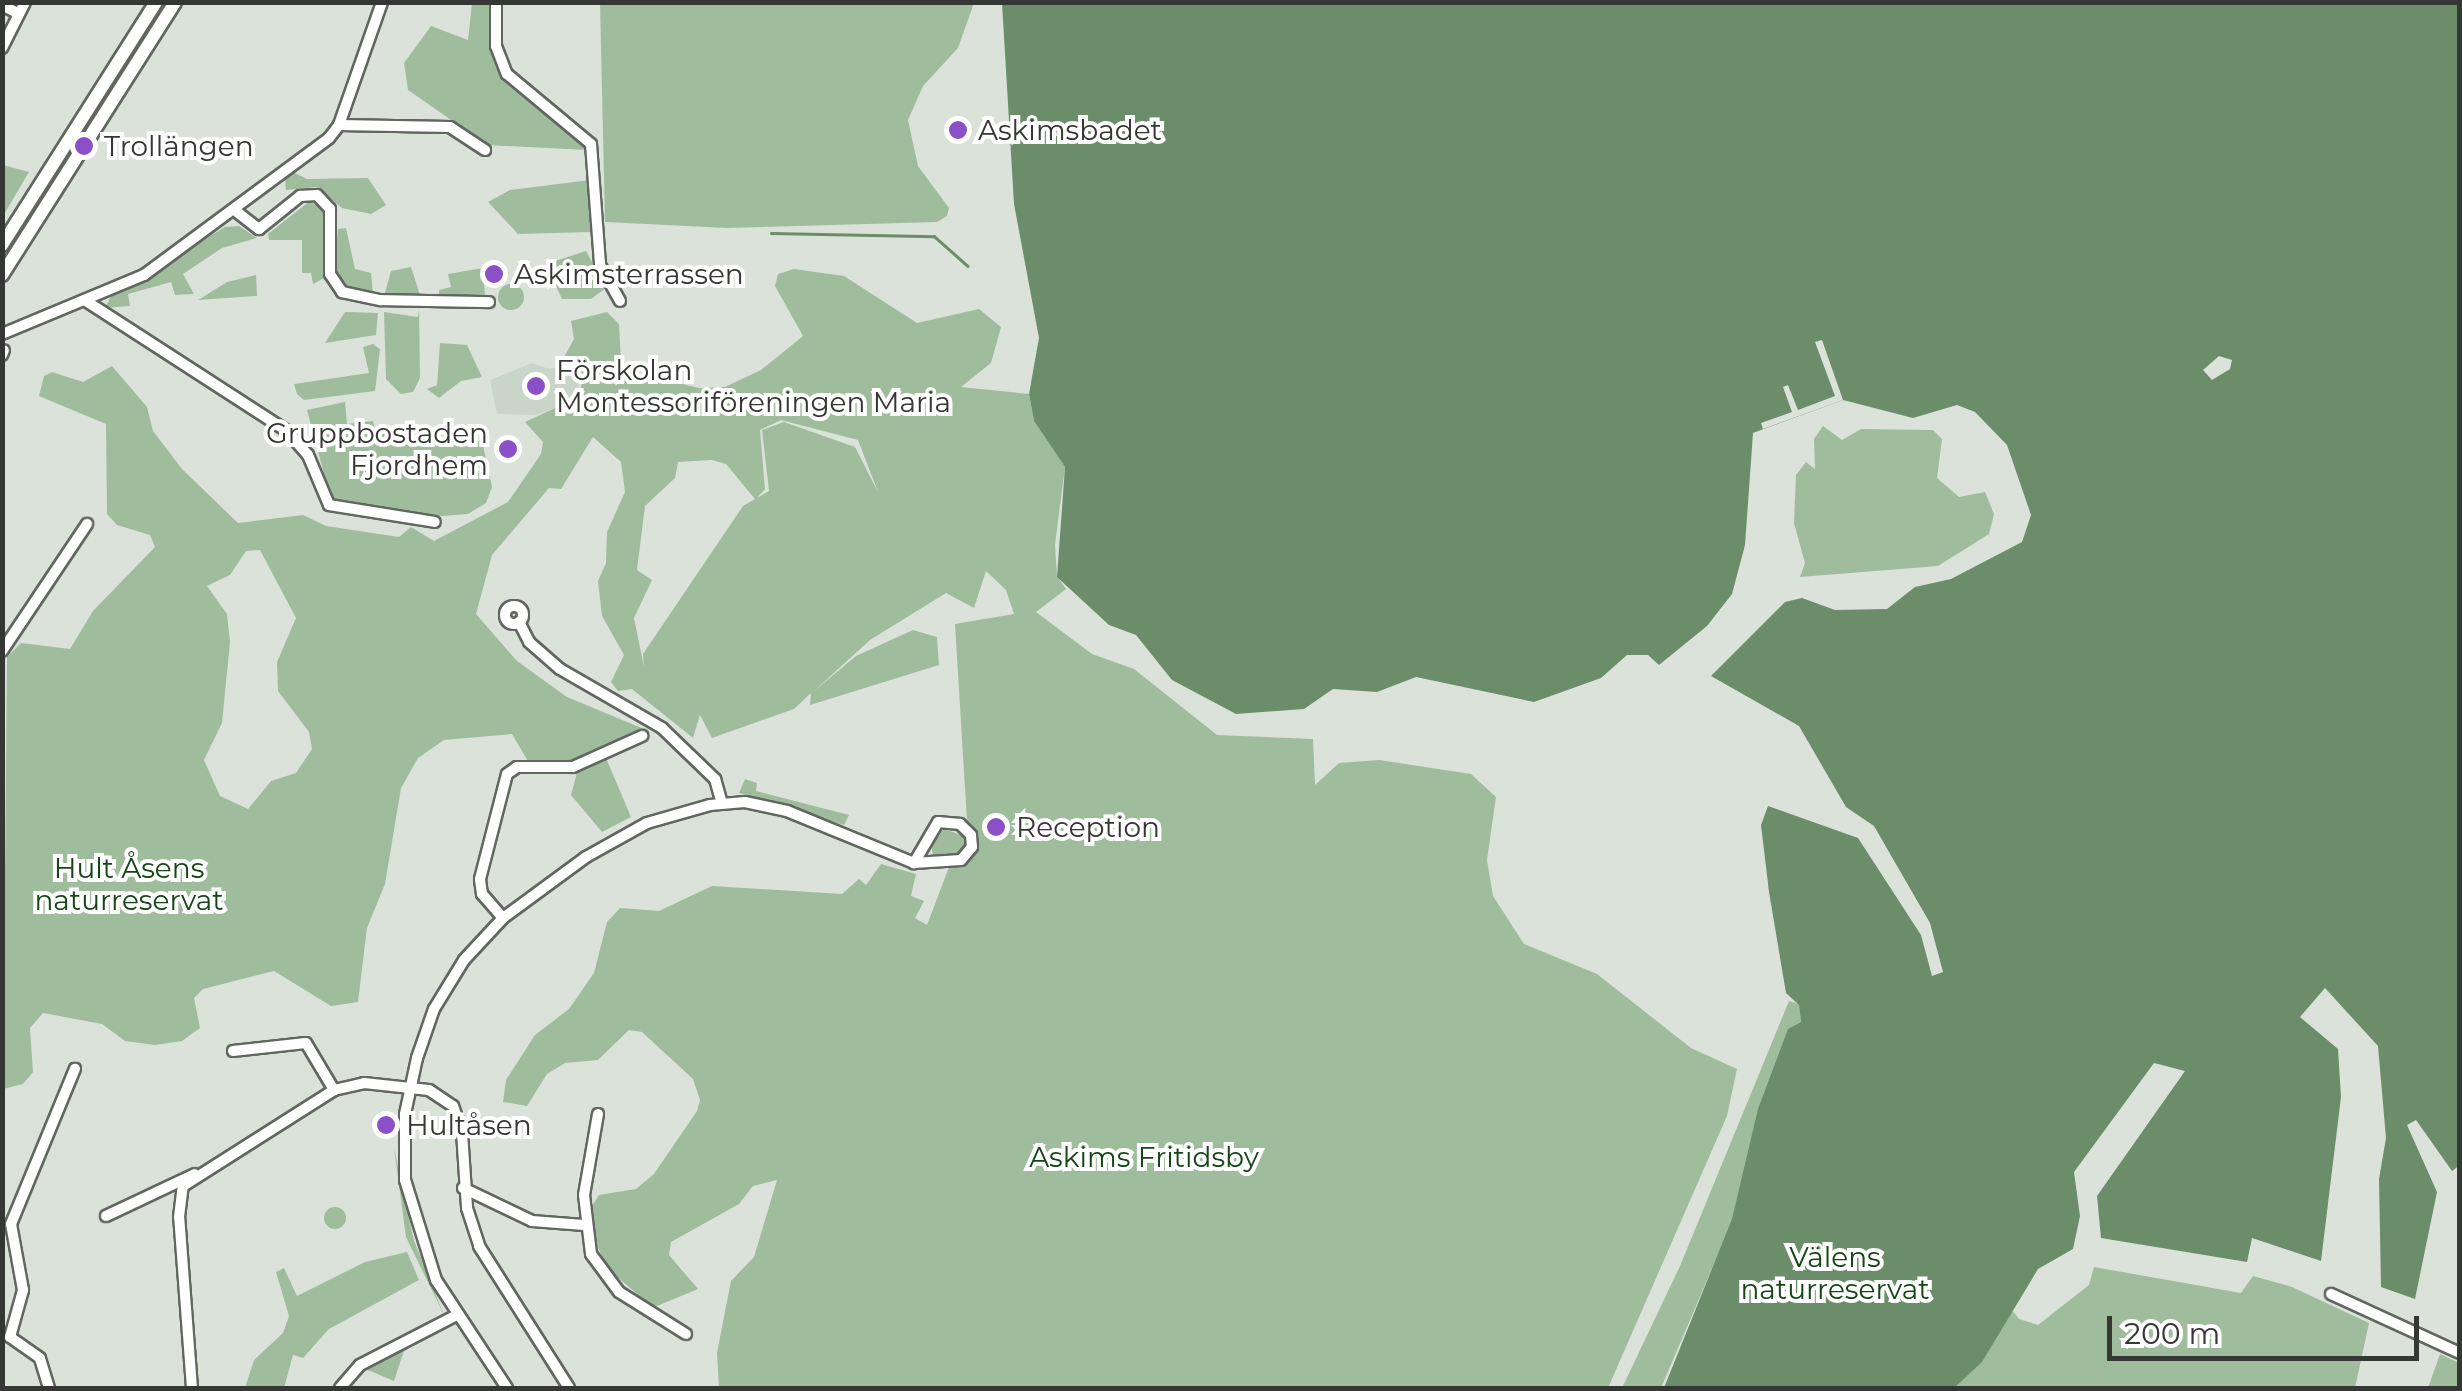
<!DOCTYPE html>
<html>
<head>
<meta charset="utf-8">
<style>
  body { margin:0 }
  #map { position:relative; width:2462px; height:1391px; overflow:hidden; background:#dbe2da; font-family:Montserrat,sans-serif }
  div>[style] { position:absolute }
  [style*='--x'] { left:calc(var(--x)*1px); top:calc(var(--y)*1px); width:calc(var(--w)*1px); rotate:calc(var(--a)*1deg) }
  .built>* { inset:0; background:#cad5c9 }
  .green>* { inset:0; background:#9fbd9d }
  .round { border-radius:50% }
  .water>* { inset:0; background:#6c8d6a }
  .pier>* { inset:0; background:#dbe2da }
  .stream>* { height:2.5px; margin:-1.25px; padding:0 1.25px; transform-origin:1.25px; border-radius:1.25px; background:#6c8d6a }
  .roads { filter:drop-shadow(2px 0 #616760) drop-shadow(-2px 0 #616760) drop-shadow(0 2px #616760) drop-shadow(0 -2px #616760) }
  .minor>* { height:10px; margin:-5px; padding:0 5px; transform-origin:5px; border-radius:5px; background:#fff }
  .minor>.ring { margin:-5px; padding:0; box-sizing:content-box; background:none; border:10px solid #fff; border-radius:50% }
  .major>* { height:12px; margin:-6px; padding:0 6px; transform-origin:6px; border-radius:6px; background:#fff }
  .dots>* { width:28px; height:28px; translate:-50% -50%; box-sizing:border-box; border:5px solid #fff; border-radius:50% }
  span { translate:-50% -50%; white-space:nowrap; text-align:center; line-height:1.15; -webkit-text-stroke:8px #fff; paint-order:stroke }
  .poi-label { font-size:28px; color:#343734 }
  .left { translate:0 -50%; text-align:left }
  .right { translate:-100% -50%; text-align:right }
  .park-label { font-size:28px; color:#154615 }
  .frame { position:absolute; inset:0; border:5px solid #343734; pointer-events:none }
  .scale { position:absolute; left:2107px; top:1316px; width:312px; height:45px; box-sizing:border-box; border:5px solid #343734; border-top:0; padding-left:12px; font-size:30px; line-height:35px; white-space:nowrap; color:#343734; -webkit-text-stroke:8px #fff; paint-order:stroke }
</style>
</head>
<body>
<div id="map">
  <div class="built">
    <i style="clip-path:polygon(579px 361px,578px 393px,565px 404px,536px 415px,497px 414px,490px 380px,532px 363px,549px 369px)"></i>
  </div>
  <div class="green">
    <i style="clip-path:polygon(472px 3px,490px 3px,493px 53px,509px 83px,572px 129px,587px 150px,487px 145px,408px 90px,404px 63px,431px 26px,468px 40px)"></i>
    <i style="clip-path:polygon(600px 3px,974px 3px,958px 48px,923px 86px,908px 120px,918px 166px,949px 208px,947px 216px,937px 222px,727px 228px,605px 222px)"></i>
    <i style="clip-path:polygon(3px 165px,29px 172px,3px 216px,2px 165px)"></i>
    <i style="clip-path:polygon(293px 172px,307px 179px,368px 178px,386px 205px,371px 214px,342px 208px,316px 187px,286px 190px,285px 178px)"></i>
    <i style="clip-path:polygon(590px 180px,592px 232px,518px 234px,488px 202px,510px 190px)"></i>
    <i style="clip-path:polygon(310px 201px,326px 213px,324px 278px,313px 284px,311px 273px,302px 273px,302px 240px,269px 240px,268px 234px)"></i>
    <i style="clip-path:polygon(239px 226px,257px 238px,222px 248px,183px 274px,194px 294px,175px 295px,171px 282px,128px 294px,130px 306px,105px 308px,111px 296px,225px 227px)"></i>
    <i style="clip-path:polygon(346px 228px,355px 269px,371px 273px,373px 294px,343px 287px,334px 271px,338px 229px)"></i>
    <i style="clip-path:polygon(586px 251px,606px 288px,591px 299px,562px 299px,546px 264px)"></i>
    <i style="clip-path:polygon(411px 267px,421px 298px,384px 296px,391px 271px)"></i>
    <i style="clip-path:polygon(483px 268px,485px 296px,439px 298px,439px 290px,451px 287px,448px 274px)"></i>
    <i style="clip-path:polygon(evenodd,794px 269px,844px 276px,917px 323px,979px 309px,1001px 327px,991px 363px,961px 387px,1029px 394px,1034px 421px,1065px 467px,1055px 545px,1057px 576px,1066px 589px,1036px 612px,1092px 654px,1134px 669px,1217px 735px,1313px 739px,1315px 785px,1339px 763px,1379px 760px,1471px 774px,1496px 797px,1487px 860px,1493px 896px,1524px 944px,1597px 974px,1691px 1048px,1737px 1069px,1727px 1116px,1608px 1388px,719px 1388px,717px 1353px,731px 1281px,754px 1257px,777px 1180px,753px 1186px,739px 1204px,671px 1242px,669px 1255px,698px 1289px,657px 1306px,648px 1303px,610px 1271px,595px 1242px,590px 1209px,599px 1195px,636px 1189px,654px 1174px,697px 1111px,700px 1100px,693px 1079px,642px 1032px,629px 1030px,598px 1060px,565px 1063px,547px 1074px,527px 1106px,503px 1102px,506px 1080px,535px 1035px,569px 1009px,594px 973px,607px 922px,620px 908px,659px 911px,712px 886px,842px 894px,859px 879px,866px 885px,881px 864px,916px 874px,911px 896px,924px 901px,915px 918px,927px 925px,954px 854px,933px 856px,931px 844px,944px 829px,961px 835px,967px 821px,955px 624px,1014px 614px,1006px 590px,986px 571px,974px 608px,946px 593px,870px 640px,814px 691px,856px 656px,913px 630px,937px 637px,939px 665px,810px 705px,811px 693px,794px 709px,712px 738px,700px 715px,693px 738px,632px 689px,618px 691px,611px 682px,624px 655px,602px 616px,598px 581px,606px 563px,607px 532px,625px 492px,621px 462px,593px 437px,561px 489px,549px 488px,492px 555px,476px 614px,517px 661px,567px 697px,644px 729px,566px 765px,529px 763px,512px 734px,444px 740px,418px 758px,401px 788px,385px 884px,367px 928px,358px 1002px,331px 1006px,274px 971px,203px 989px,194px 998px,200px 1028px,182px 1041px,155px 1045px,125px 1041px,102px 1024px,43px 1013px,30px 1028px,33px 1072px,23px 1084px,3px 1089px,7px 657px,21px 643px,70px 649px,93px 611px,155px 547px,150px 535px,117px 525px,107px 514px,106px 424px,39px 396px,44px 376px,52px 372px,83px 382px,112px 366px,147px 407px,153px 431px,182px 469px,238px 523px,303px 515px,326px 526px,399px 537px,411px 527px,434px 541px,508px 502px,541px 454px,543px 442px,525px 422px,581px 396px,582px 362px,563px 359px,574px 339px,571px 321px,607px 312px,619px 324px,621px 362px,628px 371px,699px 388px,725px 387px,761px 370px,803px 336px,775px 286px,778px 274px,794px 269px,781px 420px,858px 440px,878px 492px,855px 447px,784px 422px,762px 430px,769px 491px,757px 498px,765px 489px,760px 430px,781px 420px,794px 269px,712px 460px,726px 464px,755px 499px,743px 506px,643px 654px,644px 667px,634px 618px,652px 580px,637px 570px,645px 506px,675px 478px,678px 462px,712px 460px,794px 269px,260px 550px,296px 618px,277px 662px,278px 691px,309px 732px,312px 749px,296px 773px,271px 781px,248px 809px,220px 796px,204px 760px,222px 723px,230px 642px,227px 614px,207px 586px,230px 575px,246px 551px,260px 550px)"></i>
    <i style="clip-path:polygon(256px 275px,257px 296px,198px 300px,227px 282px)"></i>
    <i class="round" style="left:498px;top:284px;width:26px;height:26px"></i>
    <i style="clip-path:polygon(419px 309px,420px 378px,413px 392px,401px 394px,386px 379px,384px 312px,418px 317px)"></i>
    <i style="clip-path:polygon(345px 312px,378px 313px,376px 335px,325px 343px)"></i>
    <i style="clip-path:polygon(440px 343px,467px 345px,482px 377px,461px 381px,439px 398px,427px 389px,437px 385px)"></i>
    <i style="clip-path:polygon(373px 344px,380px 349px,375px 391px,304px 400px,297px 394px,294px 384px,369px 373px,363px 347px)"></i>
    <i style="clip-path:polygon(345px 402px,347px 424px,373px 421px,375px 429px,394px 427px,396px 436px,439px 431px,441px 441px,482px 441px,492px 487px,486px 503px,468px 514px,442px 516px,331px 500px,307px 410px)"></i>
    <i style="clip-path:polygon(1823px 426px,1842px 440px,1861px 429px,1933px 430px,1942px 439px,1937px 478px,1959px 497px,1985px 492px,1994px 514px,1989px 534px,1938px 566px,1800px 577px,1805px 563px,1794px 523px,1796px 475px,1806px 462px,1815px 469px,1814px 439px)"></i>
    <i style="clip-path:polygon(606px 758px,631px 817px,602px 832px,571px 795px,578px 769px)"></i>
    <i style="clip-path:polygon(745px 779px,757px 783px,756px 791px,849px 815px,844px 825px,739px 793px)"></i>
    <i style="clip-path:polygon(1789px 1001px,1799px 1004px,1801px 1022px,1788px 1030px,2019px 1319px,2038px 1325px,2089px 1285px,2094px 1267px,2241px 1293px,2253px 1276px,2292px 1287px,2369px 1323px,2355px 1388px,1664px 1388px,1722px 1245px,1661px 1388px,1622px 1388px,1680px 1266px)"></i>
    <i style="clip-path:polygon(394px 1148px,414px 1241px,444px 1315px,406px 1237px)"></i>
    <i class="round" style="left:324px;top:1207px;width:22px;height:22px"></i>
    <i style="clip-path:polygon(407px 1252px,419px 1280px,329px 1329px,303px 1358px,293px 1355px,284px 1388px,245px 1388px,254px 1360px,283px 1333px,289px 1316px,276px 1272px,284px 1268px,297px 1296px,365px 1262px)"></i>
    <i style="clip-path:polygon(405px 1348px,394px 1381px,363px 1368px)"></i>
    <i style="clip-path:polygon(2440px 1354px,2459px 1363px,2459px 1388px,2428px 1388px)"></i>
  </div>
  <div class="water">
    <i style="clip-path:polygon(evenodd,1002px 3px,2459px 3px,2460px 1165px,2452px 1171px,2416px 1120px,2407px 1125px,2437px 1192px,2415px 1299px,2381px 1287px,2379px 1179px,2386px 1138px,2378px 1046px,2325px 988px,2300px 1017px,2338px 1049px,2341px 1097px,2321px 1261px,2252px 1238px,2247px 1262px,2101px 1238px,2097px 1196px,2185px 1071px,2154px 1063px,2074px 1172px,2080px 1216px,2073px 1249px,2038px 1269px,1982px 1362px,1954px 1388px,1664px 1388px,1732px 1219px,1758px 1109px,1788px 1029px,1801px 1022px,1799px 1005px,1786px 993px,1769px 892px,1761px 825px,1768px 806px,1858px 838px,1921px 935px,1932px 976px,1943px 972px,1930px 923px,1874px 826px,1846px 807px,1799px 726px,1711px 676px,1785px 602px,1802px 598px,1835px 610px,1887px 609px,1915px 587px,1951px 579px,2022px 542px,2031px 515px,2007px 445px,1975px 412px,1957px 405px,1913px 418px,1843px 400px,1753px 433px,1745px 545px,1732px 594px,1707px 626px,1659px 665px,1648px 655px,1627px 655px,1601px 678px,1534px 702px,1416px 677px,1377px 692px,1333px 689px,1304px 709px,1236px 714px,1172px 680px,1136px 635px,1109px 625px,1057px 577px,1065px 467px,1034px 421px,1029px 394px,1039px 338px,1014px 204px,1002px 3px,2219px 356px,2232px 360px,2230px 369px,2212px 380px,2203px 370px,2219px 356px)"></i>
  </div>
  <div class="pier">
    <i style="clip-path:polygon(1822px 340px,1843px 400px,1763px 429px,1761px 423px,1792px 412px,1783px 387px,1788px 385px,1798px 410px,1835px 396px,1815px 342px)"></i>
  </div>
  <div class="stream">
    <i style="--x:771;--y:233;--w:163;--a:1.1"></i>
    <i style="--x:934;--y:236;--w:45;--a:41.4"></i>
  </div>
  <div class="roads">
    <div class="minor">
      <i style="--x:496;--y:2;--w:44;--a:90"></i>
      <i style="--x:496;--y:46;--w:30;--a:69"></i>
      <i style="--x:507;--y:74;--w:109;--a:39.8"></i>
      <i style="--x:591;--y:144;--w:121;--a:85.7"></i>
      <i style="--x:600;--y:265;--w:41;--a:60.9"></i>
      <i style="--x:2;--y:5;--w:19;--a:28"></i>
      <i style="--x:2;--y:48;--w:51;--a:-63.4"></i>
      <i style="--x:339;--y:125;--w:111;--a:1"></i>
      <i style="--x:450;--y:127;--w:42;--a:33.3"></i>
      <i style="--x:237;--y:212;--w:28;--a:38"></i>
      <i style="--x:259;--y:229;--w:53;--a:-38.8"></i>
      <i style="--x:300;--y:196;--w:17;--a:-3"></i>
      <i style="--x:317;--y:195;--w:19;--a:47"></i>
      <i style="--x:330;--y:209;--w:65;--a:90"></i>
      <i style="--x:330;--y:274;--w:22;--a:56"></i>
      <i style="--x:342;--y:292;--w:40;--a:12"></i>
      <i style="--x:381;--y:300;--w:108;--a:1.1"></i>
      <i style="--x:86;--y:301;--w:239;--a:32.9"></i>
      <i style="--x:287;--y:431;--w:32;--a:49"></i>
      <i style="--x:308;--y:455;--w:54;--a:67.2"></i>
      <i style="--x:329;--y:505;--w:107;--a:9.1"></i>
      <i style="--x:2;--y:334;--w:154;--a:-22.6"></i>
      <i style="--x:144;--y:275;--w:230;--a:-36.5"></i>
      <i style="--x:329;--y:138;--w:16;--a:-52"></i>
      <i style="--x:339;--y:125;--w:130;--a:-70.7"></i>
      <i style="--x:2;--y:355;--w:5;--a:-68"></i>
      <i class="ring" style="left:505px;top:606px;width:8px;height:8px"></i>
      <i style="--x:519;--y:622;--w:22;--a:63"></i>
      <i style="--x:529;--y:642;--w:41;--a:41.1"></i>
      <i style="--x:560;--y:669;--w:118;--a:30"></i>
      <i style="--x:662;--y:728;--w:74;--a:43.9"></i>
      <i style="--x:715;--y:779;--w:25;--a:74"></i>
      <i style="--x:2;--y:651;--w:153;--a:-56.2"></i>
      <i style="--x:503;--y:918;--w:32;--a:-131"></i>
      <i style="--x:482;--y:894;--w:15;--a:-98"></i>
      <i style="--x:480;--y:879;--w:108;--a:-75.6"></i>
      <i style="--x:507;--y:774;--w:12;--a:-35"></i>
      <i style="--x:517;--y:767;--w:56;--a:0"></i>
      <i style="--x:573;--y:767;--w:76;--a:-24.2"></i>
      <i style="--x:233;--y:1051;--w:73;--a:-6.3"></i>
      <i style="--x:306;--y:1043;--w:55;--a:59.2"></i>
      <i style="--x:598;--y:1114;--w:82;--a:99.8"></i>
      <i style="--x:584;--y:1195;--w:59;--a:83.2"></i>
      <i style="--x:591;--y:1254;--w:47;--a:53.6"></i>
      <i style="--x:619;--y:1292;--w:79;--a:32.1"></i>
      <i style="--x:463;--y:1188;--w:76;--a:25.6"></i>
      <i style="--x:532;--y:1221;--w:52;--a:4.4"></i>
      <i style="--x:106;--y:1216;--w:98;--a:-25.3"></i>
      <i style="--x:2331;--y:1294;--w:142;--a:24.6"></i>
      <i style="--x:49;--y:1388;--w:31;--a:-107"></i>
      <i style="--x:40;--y:1358;--w:37;--a:-145"></i>
      <i style="--x:10;--y:1337;--w:49;--a:-74.5"></i>
      <i style="--x:23;--y:1290;--w:67;--a:-100.3"></i>
      <i style="--x:11;--y:1224;--w:168;--a:-67.6"></i>
      <i style="--x:192;--y:1388;--w:171;--a:-94.3"></i>
      <i style="--x:179;--y:1217;--w:31;--a:-83"></i>
      <i style="--x:183;--y:1186;--w:179;--a:-32.4"></i>
      <i style="--x:334;--y:1090;--w:31;--a:-13"></i>
      <i style="--x:364;--y:1083;--w:65;--a:6.1"></i>
      <i style="--x:429;--y:1090;--w:29;--a:34"></i>
      <i style="--x:453;--y:1106;--w:28;--a:71"></i>
      <i style="--x:462;--y:1132;--w:76;--a:86.2"></i>
      <i style="--x:467;--y:1208;--w:40;--a:72"></i>
      <i style="--x:479;--y:1246;--w:168;--a:57.6"></i>
      <i style="--x:340;--y:1388;--w:30;--a:-49"></i>
      <i style="--x:360;--y:1365;--w:107;--a:-27.3"></i>
      <i style="--x:507;--y:1388;--w:129;--a:-123.3"></i>
      <i style="--x:436;--y:1280;--w:105;--a:-107.2"></i>
      <i style="--x:405;--y:1180;--w:66;--a:-90"></i>
      <i style="--x:405;--y:1114;--w:57;--a:-77.9"></i>
      <i style="--x:417;--y:1058;--w:52;--a:-70.9"></i>
      <i style="--x:434;--y:1009;--w:57;--a:-58.5"></i>
      <i style="--x:464;--y:960;--w:57;--a:-47.1"></i>
      <i style="--x:503;--y:918;--w:103;--a:-36.3"></i>
      <i style="--x:586;--y:857;--w:70;--a:-29.1"></i>
      <i style="--x:647;--y:823;--w:66;--a:-15.9"></i>
      <i style="--x:710;--y:805;--w:35;--a:-5"></i>
      <i style="--x:745;--y:802;--w:43;--a:12.1"></i>
      <i style="--x:787;--y:811;--w:137;--a:22.3"></i>
      <i style="--x:914;--y:863;--w:47;--a:-3.7"></i>
      <i style="--x:961;--y:860;--w:17;--a:-50"></i>
      <i style="--x:972;--y:847;--w:12;--a:-95"></i>
      <i style="--x:971;--y:835;--w:16;--a:-135"></i>
      <i style="--x:960;--y:824;--w:22;--a:-175"></i>
      <i style="--x:938;--y:822;--w:48;--a:120.3"></i>
    </div>
    <div class="major">
      <i style="--x:2;--y:245;--w:288;--a:-57.6"></i>
      <i style="--x:2;--y:275;--w:323;--a:-57.6"></i>
    </div>
  </div>
  <div class="dots">
    <i style="left:958px;top:130px;background:#8b50c7"></i>
    <i style="left:84px;top:146px;background:#8b50c7"></i>
    <i style="left:494px;top:274px;background:#8b50c7"></i>
    <i style="left:536px;top:386px;background:#8b50c7"></i>
    <i style="left:508px;top:449px;background:#8b50c7"></i>
    <i style="left:996px;top:827px;background:#8b50c7"></i>
    <i style="left:386px;top:1125px;background:#8b50c7"></i>
  </div>
  <div class="poi-label">
    <span class="left" style="left:978px;top:130px">Askimsbadet</span>
    <span class="left" style="left:104px;top:146px">Trollängen</span>
    <span class="left" style="left:514px;top:274px">Askimsterrassen</span>
    <span class="left" style="left:556px;top:386px">Förskolan<br>Montessoriföreningen Maria</span>
    <span class="right" style="left:488px;top:449px">Gruppbostaden<br>Fjordhem</span>
    <span class="left" style="left:1016px;top:827px">Reception</span>
    <span class="left" style="left:406px;top:1125px">Hultåsen</span>
  </div>
  <div class="park-label">
    <span style="left:129px;top:884px">Hult Åsens<br>naturreservat</span>
    <span style="left:1144px;top:1157px">Askims Fritidsby</span>
    <span style="left:1835px;top:1273px">Välens<br>naturreservat</span>
  </div>
  <div class="frame"></div>
  <div class="scale">200 m</div>
</div>
</body>
</html>
